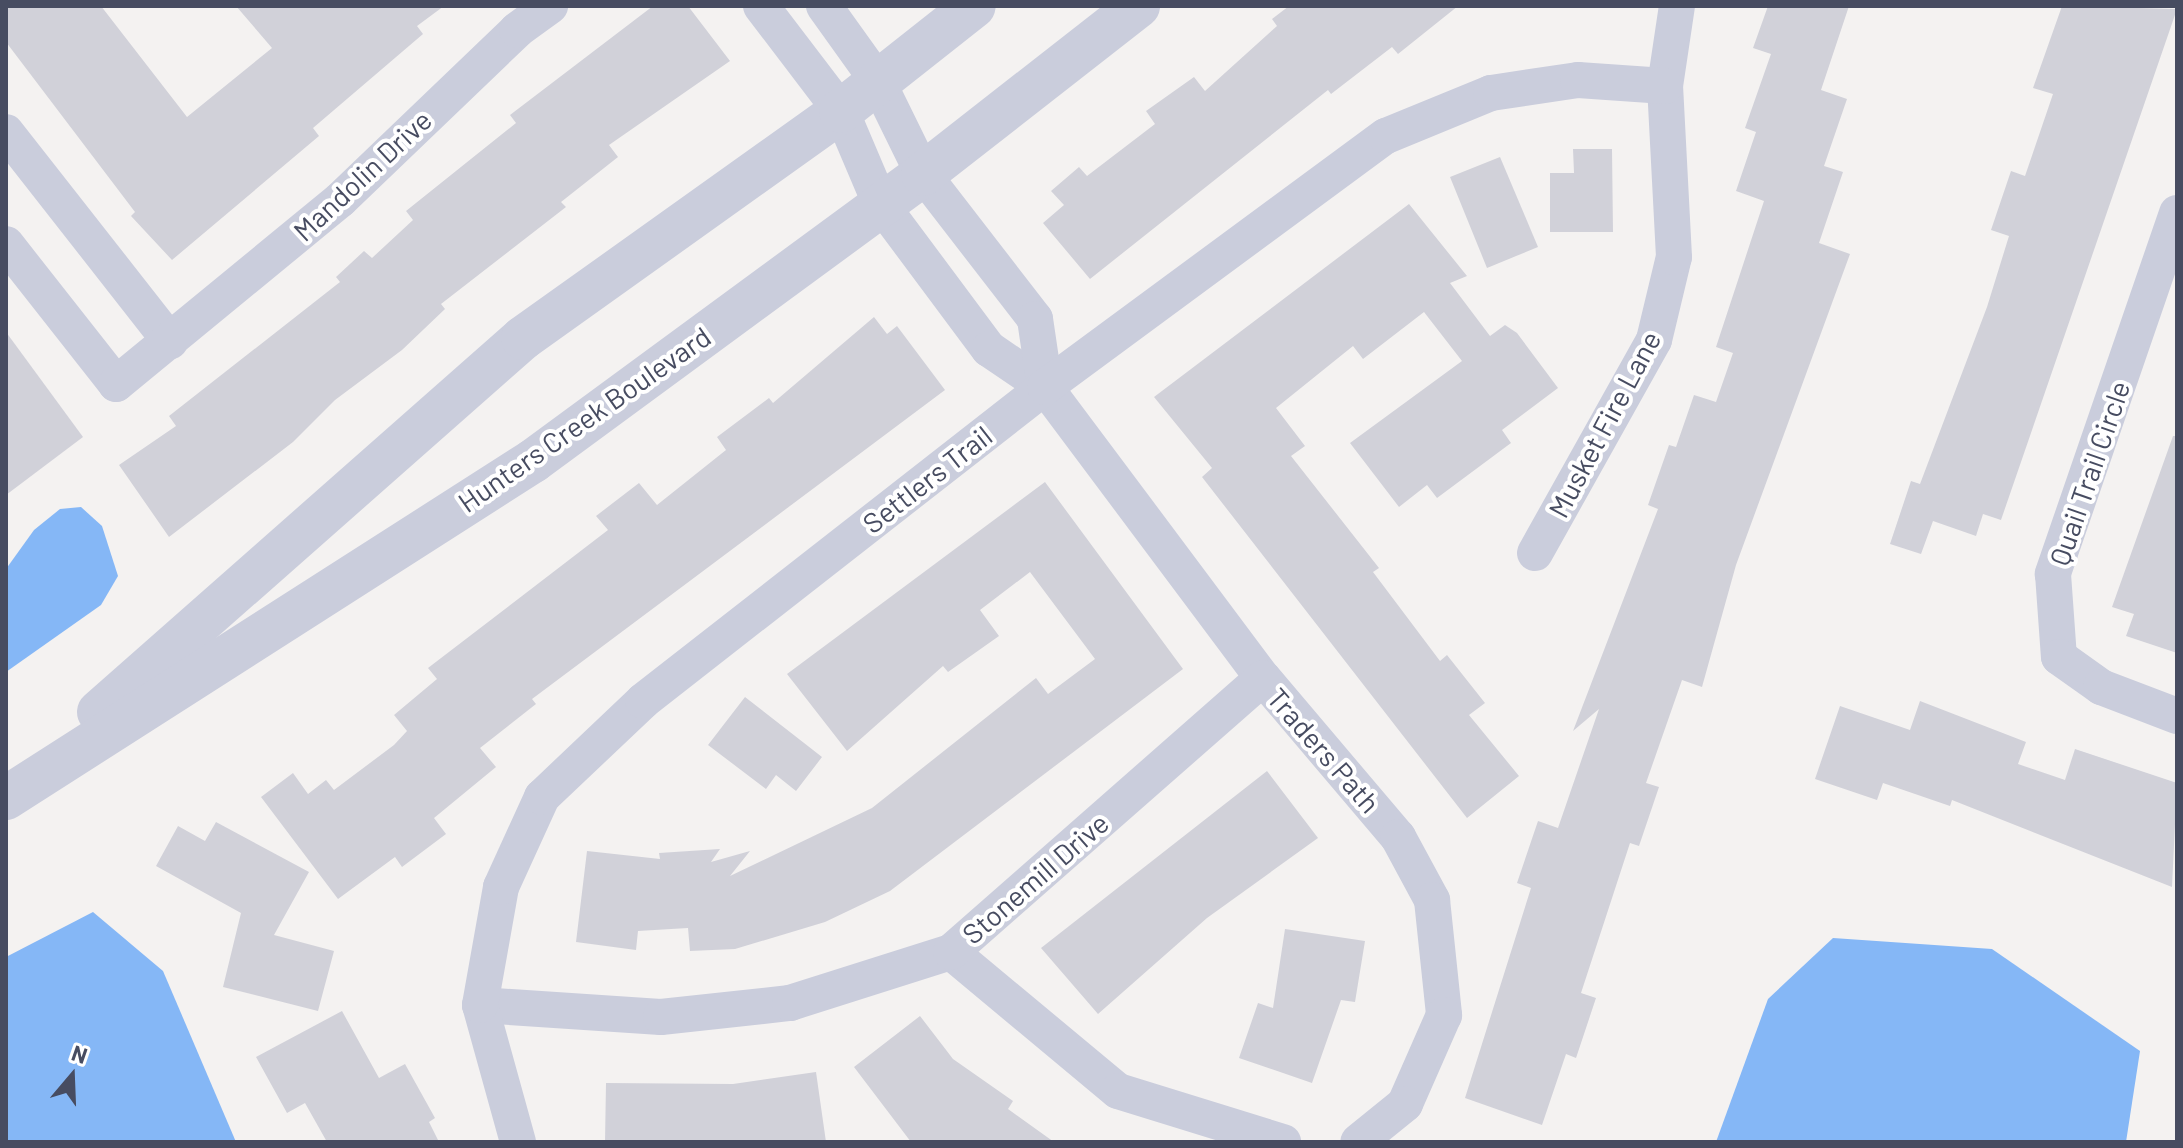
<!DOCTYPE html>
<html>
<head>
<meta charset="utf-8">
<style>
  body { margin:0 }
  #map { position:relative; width:2183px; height:1148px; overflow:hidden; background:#f4f2f1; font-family:Barlow,sans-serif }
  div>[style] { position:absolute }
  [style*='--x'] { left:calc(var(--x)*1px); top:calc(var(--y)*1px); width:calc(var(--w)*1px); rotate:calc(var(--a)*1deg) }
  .water>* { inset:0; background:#85b7f6 }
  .building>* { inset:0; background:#d1d1d9 }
  .minor>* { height:36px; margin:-18px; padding:0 18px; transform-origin:18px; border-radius:18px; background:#cacddc }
  .tertiary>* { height:44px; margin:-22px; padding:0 22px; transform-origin:22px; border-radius:22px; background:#cacddc }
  span { translate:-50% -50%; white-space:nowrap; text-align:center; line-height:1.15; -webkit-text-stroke:8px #fff; paint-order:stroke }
  .street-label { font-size:28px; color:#474c61 }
  .frame { position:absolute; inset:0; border:8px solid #474c61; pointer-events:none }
  .north { position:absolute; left:32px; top:1036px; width:80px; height:80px; -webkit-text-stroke:6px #fff; paint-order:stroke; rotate:19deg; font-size:22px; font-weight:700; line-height:32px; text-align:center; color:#474c61 }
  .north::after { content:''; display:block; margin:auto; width:28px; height:36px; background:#474c61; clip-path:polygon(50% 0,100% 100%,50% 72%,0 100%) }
</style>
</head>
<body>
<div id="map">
  <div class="water">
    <i style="clip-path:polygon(81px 507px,102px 526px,118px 576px,101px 605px,6px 672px,6px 569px,34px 530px,60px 509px)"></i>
    <i style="clip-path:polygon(93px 912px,163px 971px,236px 1142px,6px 1142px,6px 957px)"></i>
    <i style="clip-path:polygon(1833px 938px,1992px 949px,2140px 1051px,2126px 1142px,1716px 1142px,1768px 999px)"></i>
  </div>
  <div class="building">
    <i style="clip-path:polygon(6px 6px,101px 6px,187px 117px,272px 48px,236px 6px,444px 6px,417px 26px,423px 34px,313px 128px,319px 136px,172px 260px,131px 216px,135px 212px,6px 42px)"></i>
    <i style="clip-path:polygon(653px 6px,688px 6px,730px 61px,609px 145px,618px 157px,561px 202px,566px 207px,441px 304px,445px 309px,402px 350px,335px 400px,293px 442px,169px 537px,119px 465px,176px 426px,169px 416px,340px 282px,336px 277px,364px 251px,372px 258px,413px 220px,406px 211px,516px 123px,510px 115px)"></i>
    <i style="clip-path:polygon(1289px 6px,1458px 6px,1398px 54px,1392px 47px,1331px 94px,1328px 90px,1090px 279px,1043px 223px,1064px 205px,1051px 191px,1079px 167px,1087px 176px,1155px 124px,1146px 111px,1194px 77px,1205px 91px,1277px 26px,1272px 19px)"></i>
    <i style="clip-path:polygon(1768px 6px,1849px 6px,1821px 90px,1847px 99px,1824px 166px,1843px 172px,1819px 243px,1850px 254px,1736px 565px,1702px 687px,1682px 680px,1646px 783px,1659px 787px,1639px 846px,1630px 843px,1581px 993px,1596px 998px,1576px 1058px,1566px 1054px,1542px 1125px,1465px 1098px,1531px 888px,1517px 883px,1538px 821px,1558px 828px,1599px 709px,1573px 731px,1658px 509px,1648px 505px,1669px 445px,1676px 447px,1694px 395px,1716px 402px,1733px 353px,1716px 347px,1764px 201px,1736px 191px,1756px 132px,1745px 128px,1771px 54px,1753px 48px)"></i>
    <i style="clip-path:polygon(2062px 6px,2177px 9px,2001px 520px,1983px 514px,1976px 536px,1933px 521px,1921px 554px,1890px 544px,1911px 481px,1920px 484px,1987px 307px,2009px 236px,1991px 230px,2011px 171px,2025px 176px,2053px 94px,2033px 88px)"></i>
    <i style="clip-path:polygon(1573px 149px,1612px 149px,1613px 232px,1550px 232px,1550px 173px,1574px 173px)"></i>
    <i style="clip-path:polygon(1500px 157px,1538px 247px,1487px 268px,1450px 177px)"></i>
    <i style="clip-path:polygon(1409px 204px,1467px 276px,1450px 283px,1490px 336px,1505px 325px,1517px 333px,1558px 388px,1502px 430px,1511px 443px,1437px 498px,1427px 485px,1399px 507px,1350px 443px,1462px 361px,1424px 312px,1363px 359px,1353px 346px,1276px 408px,1305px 446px,1291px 456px,1379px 568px,1373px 572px,1440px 661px,1447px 655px,1485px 703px,1469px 715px,1519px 776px,1467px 818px,1202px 477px,1212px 468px,1154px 397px)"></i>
    <i style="clip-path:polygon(874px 317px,887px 334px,897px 326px,945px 390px,532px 699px,536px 704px,480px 748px,496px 767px,434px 818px,446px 834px,402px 867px,395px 857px,338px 899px,261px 797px,293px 773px,308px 794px,326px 780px,334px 790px,394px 745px,407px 731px,394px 715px,437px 679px,428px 668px,608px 530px,596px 516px,639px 483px,657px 505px,726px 450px,717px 437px,769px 398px,773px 403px)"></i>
    <i style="clip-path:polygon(6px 332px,83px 437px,6px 495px)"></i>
    <i style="clip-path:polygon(2173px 436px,2177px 436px,2177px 653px,2126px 636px,2134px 614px,2112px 607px)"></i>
    <i style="clip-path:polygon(1045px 482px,1183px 669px,890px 891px,825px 922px,735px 949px,690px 951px,688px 928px,638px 931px,636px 950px,576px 942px,587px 851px,660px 859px,659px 853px,720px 849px,711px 862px,750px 851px,730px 876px,872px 808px,1036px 678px,1048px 694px,1095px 659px,1030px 572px,980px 610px,999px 636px,948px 672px,943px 666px,847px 751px,787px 674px)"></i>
    <i style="clip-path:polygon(745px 697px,822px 757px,796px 791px,776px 775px,766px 789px,708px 745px)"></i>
    <i style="clip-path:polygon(1920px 701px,2026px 742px,2018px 764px,2065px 780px,2075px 749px,2177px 783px,2172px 887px,1952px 800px,1950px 806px,1883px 783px,1877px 800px,1815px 779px,1840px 706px,1910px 730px)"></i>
    <i style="clip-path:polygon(1267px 771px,1318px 838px,1207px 918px,1098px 1014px,1041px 948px)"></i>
    <i style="clip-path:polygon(216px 822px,309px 872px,274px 935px,334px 951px,318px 1011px,223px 987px,241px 913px,156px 866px,178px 826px,205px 841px)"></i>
    <i style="clip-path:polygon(1285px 929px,1365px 941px,1355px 1002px,1341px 1000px,1312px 1083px,1239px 1058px,1258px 1003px,1273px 1008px)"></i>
    <i style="clip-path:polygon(342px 1011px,379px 1078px,405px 1064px,435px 1118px,429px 1122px,439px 1142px,327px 1142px,305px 1103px,287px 1113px,256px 1057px)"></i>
    <i style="clip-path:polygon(920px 1016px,953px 1059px,1013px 1101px,1008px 1109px,1054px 1142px,911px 1142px,854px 1067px)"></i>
    <i style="clip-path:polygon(816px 1072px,826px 1142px,605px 1142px,606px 1083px,733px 1084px)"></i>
  </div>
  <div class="minor">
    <i style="--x:761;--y:6;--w:132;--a:52.7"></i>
    <i style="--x:841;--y:111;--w:100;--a:67"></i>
    <i style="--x:880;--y:203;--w:182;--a:53.3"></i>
    <i style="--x:989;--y:349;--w:68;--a:34.2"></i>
    <i style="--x:1045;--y:387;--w:364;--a:53.2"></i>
    <i style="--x:1263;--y:678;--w:209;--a:49.7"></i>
    <i style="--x:1398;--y:837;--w:72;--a:61.6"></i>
    <i style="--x:1432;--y:900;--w:116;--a:84"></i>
    <i style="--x:1444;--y:1015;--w:97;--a:113.7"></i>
    <i style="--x:1405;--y:1104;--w:60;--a:141"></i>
    <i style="--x:824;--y:6;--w:91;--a:54.4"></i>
    <i style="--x:877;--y:80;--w:105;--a:63.9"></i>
    <i style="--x:923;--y:174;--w:183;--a:52.3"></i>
    <i style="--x:1035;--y:319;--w:69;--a:81.6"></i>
    <i style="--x:6;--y:132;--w:266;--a:51.9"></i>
    <i style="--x:2177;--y:213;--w:382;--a:109"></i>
    <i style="--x:2053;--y:574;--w:83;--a:85.9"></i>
    <i style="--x:2059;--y:657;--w:52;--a:35.5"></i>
    <i style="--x:2101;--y:687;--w:81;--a:20.9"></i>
    <i style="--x:6;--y:244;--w:178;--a:51.8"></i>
    <i style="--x:116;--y:384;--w:290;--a:-39.4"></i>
    <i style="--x:340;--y:200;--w:245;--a:-43.8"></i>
    <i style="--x:517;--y:30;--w:41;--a:-36"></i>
    <i style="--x:1535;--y:553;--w:244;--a:-60.8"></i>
    <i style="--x:1654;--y:340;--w:85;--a:-76.5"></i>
    <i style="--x:1674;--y:257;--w:171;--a:-93"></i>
    <i style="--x:1665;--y:86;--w:81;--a:-81.5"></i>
    <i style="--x:951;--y:952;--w:217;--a:39.8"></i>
    <i style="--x:1118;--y:1091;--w:173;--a:17.2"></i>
    <i style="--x:480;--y:1005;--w:181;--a:3.8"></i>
    <i style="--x:661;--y:1017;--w:130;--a:-6.2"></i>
    <i style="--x:790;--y:1003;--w:169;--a:-17.6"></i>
    <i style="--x:951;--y:952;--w:415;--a:-41.3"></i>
    <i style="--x:518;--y:1142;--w:142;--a:-105.5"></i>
    <i style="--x:480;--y:1005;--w:120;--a:-79.9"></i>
    <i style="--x:501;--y:887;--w:99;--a:-65.5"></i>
    <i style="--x:542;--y:797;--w:139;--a:-43.5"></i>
    <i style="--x:643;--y:701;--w:510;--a:-37.99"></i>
    <i style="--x:1045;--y:387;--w:423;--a:-36.4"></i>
    <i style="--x:1386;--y:136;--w:113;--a:-22.3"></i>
    <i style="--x:1491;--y:93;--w:88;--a:-8.5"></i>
    <i style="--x:1578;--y:80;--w:87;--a:3.9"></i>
  </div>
  <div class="tertiary">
    <i style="--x:99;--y:712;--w:565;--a:-41.41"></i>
    <i style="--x:523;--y:338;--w:391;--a:-35.5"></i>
    <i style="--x:841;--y:111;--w:169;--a:-38.3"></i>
    <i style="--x:6;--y:798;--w:626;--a:-32.6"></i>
    <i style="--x:533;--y:461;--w:484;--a:-36.3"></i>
    <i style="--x:923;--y:174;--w:273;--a:-38"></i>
  </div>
  <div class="street-label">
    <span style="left:362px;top:175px;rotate:-43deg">Mandolin Drive</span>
    <span style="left:584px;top:419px;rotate:-35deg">Hunters Creek Boulevard</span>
    <span style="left:1604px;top:424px;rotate:-62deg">Musket Fire Lane</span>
    <span style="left:2089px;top:473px;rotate:-71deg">Quail Trail Circle</span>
    <span style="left:927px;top:479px;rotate:-38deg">Settlers Trail</span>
    <span style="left:1324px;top:750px;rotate:49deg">Traders Path</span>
    <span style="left:1035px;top:878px;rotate:-41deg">Stonemill Drive</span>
  </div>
  <div class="frame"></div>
  <div class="north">N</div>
</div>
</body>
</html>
